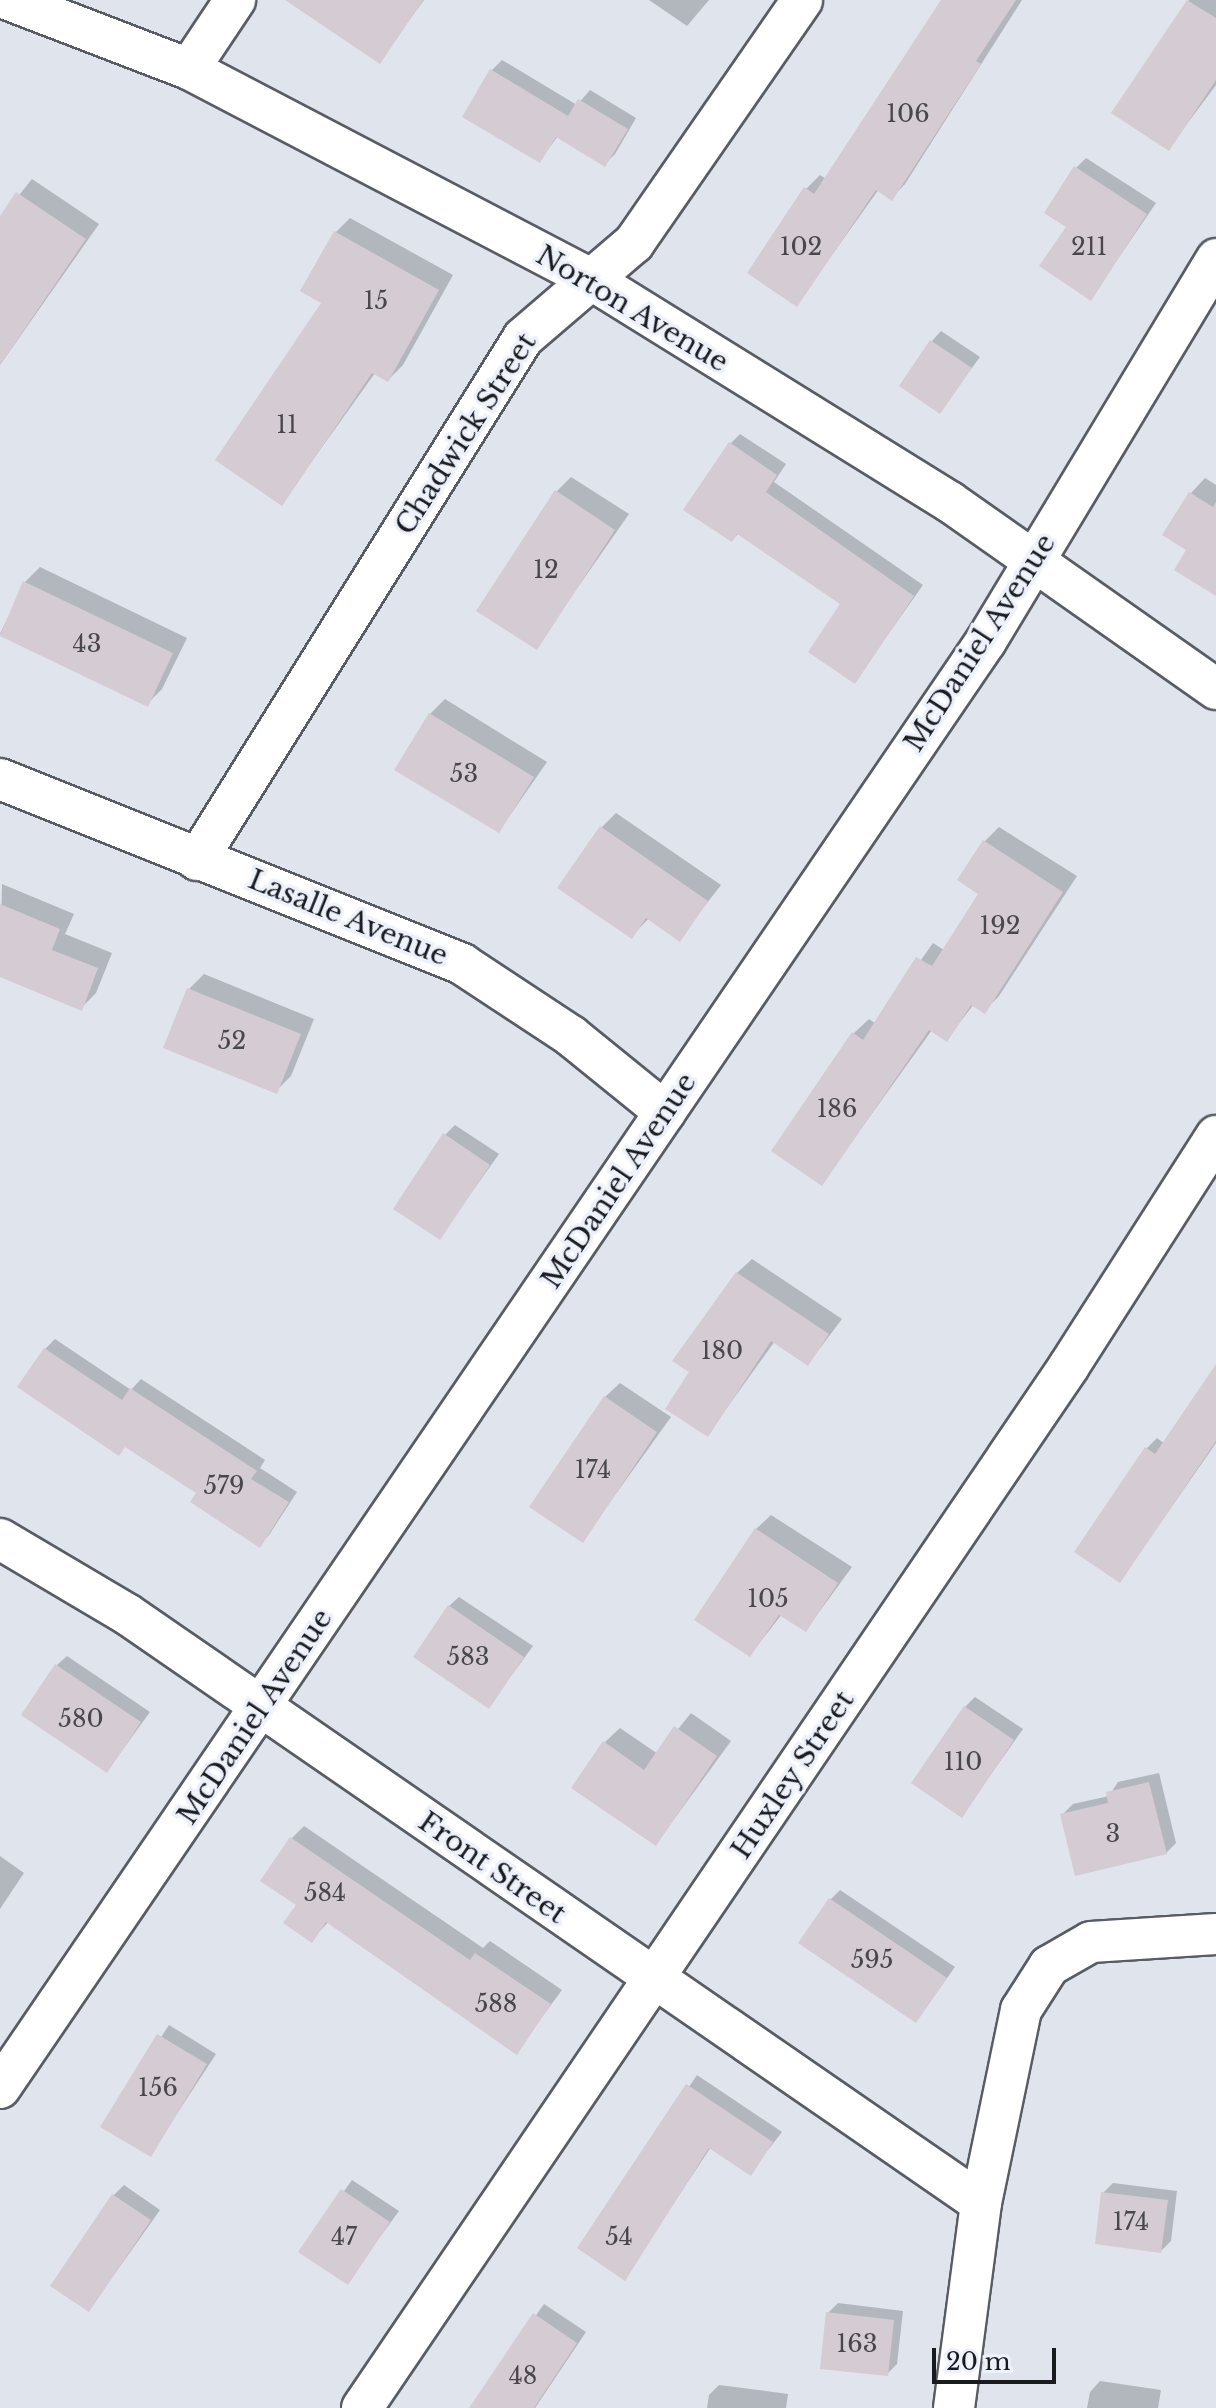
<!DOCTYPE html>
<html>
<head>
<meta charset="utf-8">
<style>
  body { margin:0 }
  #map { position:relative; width:1216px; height:2408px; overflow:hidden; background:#dfe4ed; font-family:"Libre Baskerville",serif }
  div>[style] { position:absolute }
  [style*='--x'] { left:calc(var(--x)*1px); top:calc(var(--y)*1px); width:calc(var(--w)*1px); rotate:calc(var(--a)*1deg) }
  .shadow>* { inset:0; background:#0003 }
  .building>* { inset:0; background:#d4cbd3 }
  .roads { filter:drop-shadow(2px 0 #585c64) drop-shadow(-2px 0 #585c64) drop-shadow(0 2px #585c64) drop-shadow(0 -2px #585c64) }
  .street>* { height:40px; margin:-20px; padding:0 20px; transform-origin:20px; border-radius:20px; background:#fff }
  span { translate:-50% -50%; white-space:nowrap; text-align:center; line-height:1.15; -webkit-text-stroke:7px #ecf1fb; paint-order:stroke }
  .number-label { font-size:24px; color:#48474c }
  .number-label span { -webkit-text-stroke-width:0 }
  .street-label { font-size:28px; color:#1a1b1f }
  .scale { position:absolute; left:932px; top:2348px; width:124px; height:36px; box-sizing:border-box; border:4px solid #1a1b1f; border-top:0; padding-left:10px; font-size:24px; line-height:28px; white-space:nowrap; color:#1a1b1f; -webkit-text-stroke:6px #ecf1fb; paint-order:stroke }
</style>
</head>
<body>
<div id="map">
  <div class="shadow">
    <i style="clip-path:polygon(312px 0,424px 0,379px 61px)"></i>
    <i style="clip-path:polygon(649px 0,709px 0,687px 26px)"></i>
    <i style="clip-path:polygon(946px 0,1022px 0,905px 184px,892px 198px,879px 189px,797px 304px,806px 189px,820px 175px,826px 179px)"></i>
    <i style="clip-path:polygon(1189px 0,1216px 0,1216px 85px,1169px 148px,1114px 112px)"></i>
    <i style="clip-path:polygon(502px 60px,577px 105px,590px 90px,636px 118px,615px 154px,605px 164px,558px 136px,540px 160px,492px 70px)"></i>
    <i style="clip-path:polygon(1086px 158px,1156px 203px,1091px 298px,1076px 168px)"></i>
    <i style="clip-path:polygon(32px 179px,99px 224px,0 365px,0 219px)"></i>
    <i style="clip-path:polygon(350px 218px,453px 275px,403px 365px,388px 380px,375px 373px,282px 503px,336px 232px)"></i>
    <i style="clip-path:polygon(941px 331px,980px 357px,940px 411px,932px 341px)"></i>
    <i style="clip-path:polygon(740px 434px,786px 464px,774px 482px,923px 585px,855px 681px,843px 603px,739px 533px,732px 540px,730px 444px)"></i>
    <i style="clip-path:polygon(571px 477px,629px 514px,536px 647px,556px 492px)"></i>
    <i style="clip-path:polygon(1205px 478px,1216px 485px,1216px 594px,1189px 550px,1191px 493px)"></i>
    <i style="clip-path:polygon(40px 567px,187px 638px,162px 689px,147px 704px,0 634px,25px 582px)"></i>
    <i style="clip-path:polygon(445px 699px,547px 762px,499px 831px,430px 714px)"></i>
    <i style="clip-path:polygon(616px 813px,721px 885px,679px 939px,649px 918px,632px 936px,602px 827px)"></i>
    <i style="clip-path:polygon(999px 827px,1077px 876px,999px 996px,984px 1011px,974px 1004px,947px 1039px,932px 1030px,822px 1183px,854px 1033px,869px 1019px,876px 1024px,933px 943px,944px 950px,980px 894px,984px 842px)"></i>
    <i style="clip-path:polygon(2px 884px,74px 914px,65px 934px,112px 953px,96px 993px,81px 1008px,0 975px)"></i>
    <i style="clip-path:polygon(204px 974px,314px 1019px,291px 1076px,276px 1091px,189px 989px)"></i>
    <i style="clip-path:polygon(455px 1125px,499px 1154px,439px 1238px,445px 1135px)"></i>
    <i style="clip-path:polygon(752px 1259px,842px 1319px,808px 1364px,775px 1341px,708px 1434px,692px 1372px,737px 1273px)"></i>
    <i style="clip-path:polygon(55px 1339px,131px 1390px,141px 1379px,265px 1460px,260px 1468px,297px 1492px,269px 1535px,259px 1545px,198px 1492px,126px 1446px,45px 1349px)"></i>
    <i style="clip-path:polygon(1216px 1368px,1216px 1443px,1120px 1581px,1147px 1448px,1157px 1438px,1165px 1444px)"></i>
    <i style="clip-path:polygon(620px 1383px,671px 1417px,582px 1541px,605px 1397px)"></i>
    <i style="clip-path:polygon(771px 1515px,852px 1567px,806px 1630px,782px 1614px,750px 1655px,756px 1529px)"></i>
    <i style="clip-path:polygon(459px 1597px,533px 1646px,489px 1706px,449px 1606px)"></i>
    <i style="clip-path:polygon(67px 1656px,150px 1712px,107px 1771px,57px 1665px)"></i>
    <i style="clip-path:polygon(975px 1697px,1023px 1729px,962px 1815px,965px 1707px)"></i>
    <i style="clip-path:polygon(691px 1713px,731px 1741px,656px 1844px,605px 1742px,620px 1728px,658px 1754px)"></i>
    <i style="clip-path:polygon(1159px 1773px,1176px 1843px,1166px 1853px,1063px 1814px,1073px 1804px,1109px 1796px,1118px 1782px)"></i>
    <i style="clip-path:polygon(304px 1826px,483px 1948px,490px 1941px,562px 1990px,516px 2052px,329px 1921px,312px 1940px,299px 1904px,291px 1839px)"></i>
    <i style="clip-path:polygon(0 1856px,24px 1873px,0 1909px)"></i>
    <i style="clip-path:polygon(840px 1890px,955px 1967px,916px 2021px,830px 1900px)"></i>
    <i style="clip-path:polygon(169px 2025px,216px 2054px,150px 2155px,103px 2126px)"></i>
    <i style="clip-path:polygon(697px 2075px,782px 2132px,750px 2173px,711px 2147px,624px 2278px,580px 2248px)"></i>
    <i style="clip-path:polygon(352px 2180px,399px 2211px,347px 2282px,301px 2251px)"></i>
    <i style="clip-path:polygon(1113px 2183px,1177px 2191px,1171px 2241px,1161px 2251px,1103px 2193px)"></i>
    <i style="clip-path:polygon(124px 2185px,160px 2210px,89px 2310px,114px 2195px)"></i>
    <i style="clip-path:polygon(838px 2303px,903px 2311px,897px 2364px,887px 2374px,828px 2313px)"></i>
    <i style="clip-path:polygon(544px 2304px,586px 2332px,535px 2408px,470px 2408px)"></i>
    <i style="clip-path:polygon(1100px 2381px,1161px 2390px,1158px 2408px,1087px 2408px,1090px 2392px)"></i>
    <i style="clip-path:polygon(719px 2385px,788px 2394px,786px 2408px,707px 2408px,709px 2395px)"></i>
  </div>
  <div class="building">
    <i style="clip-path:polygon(285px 0,423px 0,380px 64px)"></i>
    <i style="clip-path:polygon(941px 0,1016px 0,976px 61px,981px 64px,892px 201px,876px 190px,797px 307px,747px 273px,804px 187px,814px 194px)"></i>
    <i style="clip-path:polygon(1187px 0,1216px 18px,1216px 80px,1169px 151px,1111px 113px)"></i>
    <i style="clip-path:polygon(490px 69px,568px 116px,578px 99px,628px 129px,605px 167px,556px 137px,540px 163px,462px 117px)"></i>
    <i style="clip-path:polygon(1074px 166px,1147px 214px,1091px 301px,1039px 266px,1066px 227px,1044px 213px)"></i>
    <i style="clip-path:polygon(16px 192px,86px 239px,0 365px,0 216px)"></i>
    <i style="clip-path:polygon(334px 231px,439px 290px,388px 382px,372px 373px,282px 506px,215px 460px,321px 303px,300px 291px)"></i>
    <i style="clip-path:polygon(930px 340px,972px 368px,940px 414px,899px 386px)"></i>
    <i style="clip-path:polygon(729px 442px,777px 475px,766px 492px,914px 596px,855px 684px,808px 652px,840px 604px,737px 534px,732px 542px,683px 510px)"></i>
    <i style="clip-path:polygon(555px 490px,615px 530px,537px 650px,476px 611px)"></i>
    <i style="clip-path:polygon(1189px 492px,1213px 507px,1216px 502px,1216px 596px,1174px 570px,1186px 550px,1162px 535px)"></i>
    <i style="clip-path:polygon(23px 581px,173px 653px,148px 707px,0 636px)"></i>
    <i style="clip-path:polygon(429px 713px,534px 777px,499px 833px,394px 770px)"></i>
    <i style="clip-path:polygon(600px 826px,708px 901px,680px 942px,646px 918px,632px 939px,557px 888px)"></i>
    <i style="clip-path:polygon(983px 840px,1063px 892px,985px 1014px,971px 1005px,947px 1042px,929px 1030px,822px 1186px,771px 1151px,852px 1032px,863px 1040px,916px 957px,932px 966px,978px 894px,957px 880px)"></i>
    <i style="clip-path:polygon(0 904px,60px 929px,52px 950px,98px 968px,82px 1011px,0 977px)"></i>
    <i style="clip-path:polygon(187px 988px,301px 1034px,277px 1094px,163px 1048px)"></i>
    <i style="clip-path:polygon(443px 1133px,490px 1165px,440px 1240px,393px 1209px)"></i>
    <i style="clip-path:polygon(736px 1272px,829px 1334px,808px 1366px,771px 1341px,708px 1437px,665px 1409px,689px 1372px,672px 1361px)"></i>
    <i style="clip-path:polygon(44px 1348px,122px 1400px,130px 1388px,257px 1471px,251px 1479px,289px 1502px,260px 1548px,190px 1502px,196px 1493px,125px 1447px,119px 1456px,17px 1387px)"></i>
    <i style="clip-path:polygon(1216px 1364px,1216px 1441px,1120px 1583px,1074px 1552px,1145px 1447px,1155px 1454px)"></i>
    <i style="clip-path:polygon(604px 1396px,657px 1432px,583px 1543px,529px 1507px)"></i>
    <i style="clip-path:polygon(755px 1528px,838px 1583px,806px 1632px,779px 1615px,750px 1657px,694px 1620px)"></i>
    <i style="clip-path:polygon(448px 1605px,524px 1657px,489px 1709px,413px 1657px)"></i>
    <i style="clip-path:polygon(55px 1664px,141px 1722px,107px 1773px,21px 1715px)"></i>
    <i style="clip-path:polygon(964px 1706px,1014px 1740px,962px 1818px,911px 1783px)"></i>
    <i style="clip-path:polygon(674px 1726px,717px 1756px,656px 1846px,571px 1788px,603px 1741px,644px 1770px)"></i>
    <i style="clip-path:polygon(1149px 1782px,1167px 1854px,1075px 1876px,1060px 1814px,1108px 1803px,1106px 1792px)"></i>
    <i style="clip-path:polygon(290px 1837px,470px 1960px,475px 1953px,551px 2004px,517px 2055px,326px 1922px,312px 1943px,283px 1923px,296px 1905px,260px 1881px)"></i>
    <i style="clip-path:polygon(829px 1898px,947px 1978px,916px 2023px,798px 1943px)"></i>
    <i style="clip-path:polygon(157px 2034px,207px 2064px,151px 2157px,100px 2127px)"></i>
    <i style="clip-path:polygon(686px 2084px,773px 2142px,751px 2176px,709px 2148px,625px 2281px,577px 2248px)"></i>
    <i style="clip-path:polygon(341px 2189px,390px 2222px,348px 2285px,298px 2252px)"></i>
    <i style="clip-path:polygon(1101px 2192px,1168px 2200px,1161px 2253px,1095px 2244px)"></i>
    <i style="clip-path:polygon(112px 2194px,151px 2220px,89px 2312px,50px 2286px)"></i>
    <i style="clip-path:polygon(826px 2312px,894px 2320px,888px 2376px,820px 2369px)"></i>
    <i style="clip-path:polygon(533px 2313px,577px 2343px,534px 2408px,469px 2408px)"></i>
  </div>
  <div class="roads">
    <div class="street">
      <i style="--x:9;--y:0;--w:193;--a:21"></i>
      <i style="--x:189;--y:69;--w:455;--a:27.6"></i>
      <i style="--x:592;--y:280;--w:421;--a:31.8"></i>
      <i style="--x:950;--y:502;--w:325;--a:35.1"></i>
      <i style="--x:189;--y:69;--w:83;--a:-56.3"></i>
      <i style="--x:0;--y:779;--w:498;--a:21.8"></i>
      <i style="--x:462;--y:964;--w:131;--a:33.4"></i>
      <i style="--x:571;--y:1036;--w:121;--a:39"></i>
      <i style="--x:197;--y:860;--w:615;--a:-58.01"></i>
      <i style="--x:523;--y:338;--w:146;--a:-40.6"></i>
      <i style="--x:634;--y:243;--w:295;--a:-55.3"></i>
      <i style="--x:0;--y:1539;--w:147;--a:30.6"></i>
      <i style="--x:127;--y:1614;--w:1037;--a:34.59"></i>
      <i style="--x:0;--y:2088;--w:1751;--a:-55.73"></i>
      <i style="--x:986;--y:641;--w:446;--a:-58.9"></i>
      <i style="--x:362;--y:2408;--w:1259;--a:-55.84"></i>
      <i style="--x:1069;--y:1366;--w:273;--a:-57.4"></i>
      <i style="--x:954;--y:2408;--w:207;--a:-82.5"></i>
      <i style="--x:981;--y:2203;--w:197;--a:-78.3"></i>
      <i style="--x:1021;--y:2010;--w:52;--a:-57.5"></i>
      <i style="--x:1049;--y:1966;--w:48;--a:-29.7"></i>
      <i style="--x:1091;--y:1942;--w:125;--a:-3.7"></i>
    </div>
  </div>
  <div class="number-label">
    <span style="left:908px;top:114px">106</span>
    <span style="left:801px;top:247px">102</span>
    <span style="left:1089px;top:247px">211</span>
    <span style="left:376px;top:301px">15</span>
    <span style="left:287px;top:425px">11</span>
    <span style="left:546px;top:570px">12</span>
    <span style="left:87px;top:644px">43</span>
    <span style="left:464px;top:774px">53</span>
    <span style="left:1000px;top:926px">192</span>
    <span style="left:232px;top:1041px">52</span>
    <span style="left:837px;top:1109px">186</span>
    <span style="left:722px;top:1351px">180</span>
    <span style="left:593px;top:1470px">174</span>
    <span style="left:224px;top:1486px">579</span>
    <span style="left:768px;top:1599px">105</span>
    <span style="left:468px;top:1657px">583</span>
    <span style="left:81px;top:1719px">580</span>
    <span style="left:963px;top:1762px">110</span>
    <span style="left:1113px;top:1834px">3</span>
    <span style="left:325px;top:1893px">584</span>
    <span style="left:872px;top:1960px">595</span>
    <span style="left:496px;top:2004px">588</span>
    <span style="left:158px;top:2088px">156</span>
    <span style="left:1131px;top:2222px">174</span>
    <span style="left:344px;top:2237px">47</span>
    <span style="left:619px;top:2237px">54</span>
    <span style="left:857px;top:2344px">163</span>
    <span style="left:523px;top:2376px">48</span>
  </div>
  <div class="street-label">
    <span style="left:632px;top:309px;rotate:31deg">Norton Avenue</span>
    <span style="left:466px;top:434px;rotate:-57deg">Chadwick Street</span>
    <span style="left:980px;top:643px;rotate:-57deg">McDaniel Avenue</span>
    <span style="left:348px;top:918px;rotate:22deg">Lasalle Avenue</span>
    <span style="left:619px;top:1181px;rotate:-56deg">McDaniel Avenue</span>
    <span style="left:255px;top:1717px;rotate:-56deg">McDaniel Avenue</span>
    <span style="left:793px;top:1775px;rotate:-56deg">Huxley Street</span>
    <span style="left:492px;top:1868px;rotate:35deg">Front Street</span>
  </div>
  <div class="scale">20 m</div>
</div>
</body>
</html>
